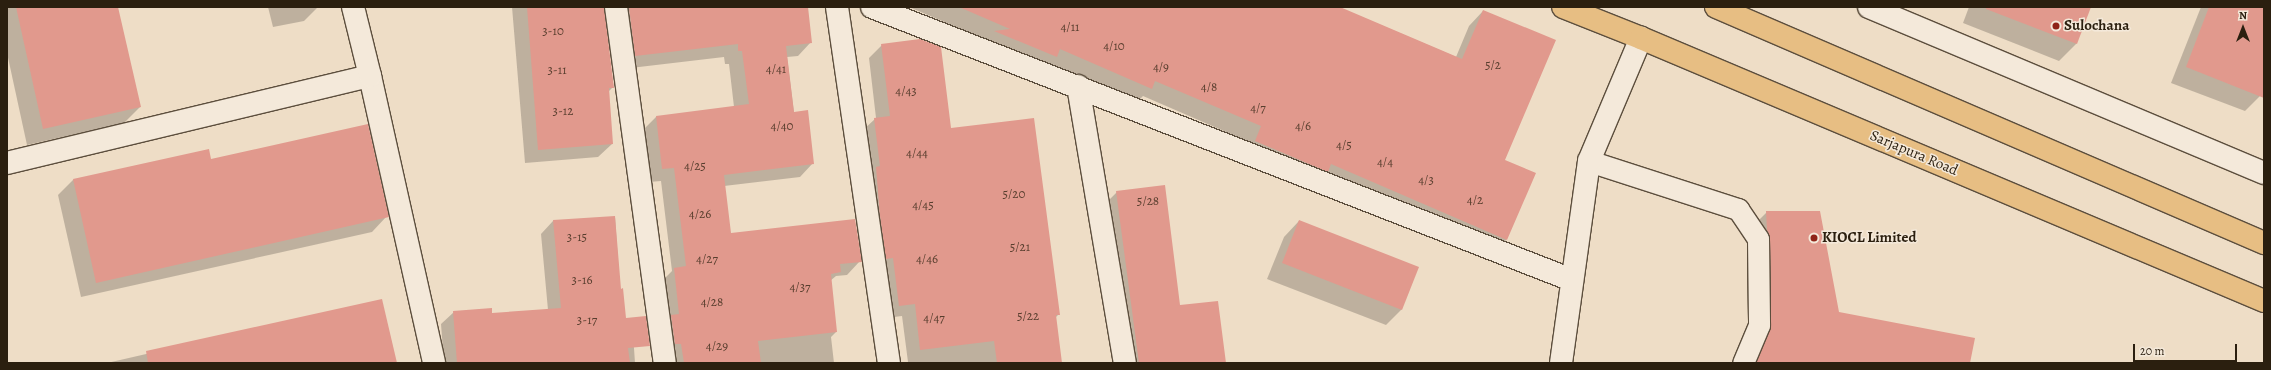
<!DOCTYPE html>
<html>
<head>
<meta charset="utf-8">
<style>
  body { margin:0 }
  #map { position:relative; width:2271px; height:370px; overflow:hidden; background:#eeddc6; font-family:Alegreya,serif }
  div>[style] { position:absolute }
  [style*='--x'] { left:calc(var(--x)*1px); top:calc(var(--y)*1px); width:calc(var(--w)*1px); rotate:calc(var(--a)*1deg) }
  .shadow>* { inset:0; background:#0003 }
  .building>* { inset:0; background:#e1998d }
  .roads { filter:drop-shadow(1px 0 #5c4e3d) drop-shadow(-1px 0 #5c4e3d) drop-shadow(0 1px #5c4e3d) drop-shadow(0 -1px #5c4e3d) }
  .service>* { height:21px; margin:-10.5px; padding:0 10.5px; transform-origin:10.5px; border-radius:10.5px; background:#f4e9da }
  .minor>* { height:22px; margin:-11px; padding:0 11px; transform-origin:11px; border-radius:11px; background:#f4e9da }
  .primary>* { height:22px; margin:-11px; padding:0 11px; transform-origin:11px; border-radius:11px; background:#e7be83 }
  .dots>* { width:11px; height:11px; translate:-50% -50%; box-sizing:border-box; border:2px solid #f4e9da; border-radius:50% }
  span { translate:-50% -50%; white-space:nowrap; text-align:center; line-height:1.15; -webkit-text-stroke:3px #f4e9da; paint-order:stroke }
  .number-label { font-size:13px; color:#583e2e }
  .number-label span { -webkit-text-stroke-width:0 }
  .poi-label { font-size:15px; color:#2b1f0f; font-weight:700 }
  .left { translate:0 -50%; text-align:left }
  .street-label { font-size:15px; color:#2b1f0f }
  .frame { position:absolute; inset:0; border:8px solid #2b1f0f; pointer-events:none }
  .north { position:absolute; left:2223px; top:8px; width:40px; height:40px; -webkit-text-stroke:3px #f4e9da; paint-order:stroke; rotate:0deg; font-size:11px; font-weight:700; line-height:16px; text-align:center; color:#2b1f0f }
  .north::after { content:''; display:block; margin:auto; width:14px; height:18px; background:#2b1f0f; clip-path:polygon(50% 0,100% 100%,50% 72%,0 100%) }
  .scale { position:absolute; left:2133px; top:344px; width:104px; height:18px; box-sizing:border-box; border:2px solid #2b1f0f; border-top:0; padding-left:5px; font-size:12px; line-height:14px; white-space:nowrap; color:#2b1f0f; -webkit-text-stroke:3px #f4e9da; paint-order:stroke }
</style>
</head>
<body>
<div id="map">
  <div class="shadow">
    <i style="clip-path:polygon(7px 7px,117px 7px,140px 107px,124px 123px,27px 145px,7px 53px)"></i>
    <i style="clip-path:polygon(268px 7px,316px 7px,317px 8px,304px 21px,273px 27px)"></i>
    <i style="clip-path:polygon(512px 7px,779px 7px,811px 42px,798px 56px,787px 57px,794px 113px,813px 163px,800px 177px,724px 186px,730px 234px,860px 261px,847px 275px,836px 276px,830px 281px,836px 332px,831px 337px,834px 363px,670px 363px,661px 282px,672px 271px,661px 181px,649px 182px,643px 130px,656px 117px,734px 107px,729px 64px,725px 64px,724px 57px,622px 69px,608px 9px,603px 8px,613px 87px,608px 92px,612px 144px,598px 157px,525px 163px)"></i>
    <i style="clip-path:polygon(909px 7px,1338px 7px,1456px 57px,1469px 26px,1483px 11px,1504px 160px,1506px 240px,1492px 254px,1241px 156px,1247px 141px,1143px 96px,1136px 103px,981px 46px,987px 40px)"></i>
    <i style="clip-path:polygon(1969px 7px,2090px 7px,2076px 44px,2059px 61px,1963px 23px)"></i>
    <i style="clip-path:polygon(2201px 7px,2264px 7px,2264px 86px,2260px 96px,2245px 111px,2171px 83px)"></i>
    <i style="clip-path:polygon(882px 45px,950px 129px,1059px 314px,1055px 318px,1061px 363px,908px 362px,902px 316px,886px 318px,861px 132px,876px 118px,869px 58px)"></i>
    <i style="clip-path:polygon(210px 160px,387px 216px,372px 232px,81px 297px,58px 195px,73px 180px)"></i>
    <i style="clip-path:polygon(1117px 192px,1179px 306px,1225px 363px,1123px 363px,1103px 206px)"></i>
    <i style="clip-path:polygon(1767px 212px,1838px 313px,1969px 363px,1747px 363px,1754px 347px,1750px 229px)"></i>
    <i style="clip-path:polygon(615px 217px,620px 290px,625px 319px,632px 318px,635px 363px,444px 363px,441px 324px,454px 312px,491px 314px,548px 310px,541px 234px,553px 221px)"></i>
    <i style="clip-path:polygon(1299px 221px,1417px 268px,1401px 310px,1386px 325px,1267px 279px,1284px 237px)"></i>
    <i style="clip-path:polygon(381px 300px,396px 363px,107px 363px)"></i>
  </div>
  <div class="building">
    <i style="clip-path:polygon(16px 7px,118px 7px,141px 107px,43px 129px)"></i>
    <i style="clip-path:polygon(527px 7px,604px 7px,614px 88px,609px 88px,613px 144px,538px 150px)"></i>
    <i style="clip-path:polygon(629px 7px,808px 7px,812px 43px,786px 46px,794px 112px,808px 110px,814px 164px,724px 175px,731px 233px,855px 219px,862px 262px,840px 264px,841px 272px,831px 274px,837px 332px,758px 341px,761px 363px,684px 363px,681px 344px,675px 344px,671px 315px,679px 314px,674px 268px,686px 266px,674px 168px,662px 169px,656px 116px,749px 104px,742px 51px,738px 51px,738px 44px,635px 56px)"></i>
    <i style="clip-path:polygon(959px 7px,1340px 7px,1462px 59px,1483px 10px,1556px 40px,1505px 160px,1536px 173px,1507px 240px,1331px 164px,1328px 172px,1255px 141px,1261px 126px,1155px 81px,1152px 89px,1060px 49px,1057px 57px,994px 31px,1010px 29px)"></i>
    <i style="clip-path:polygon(1986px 7px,2091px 7px,2077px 44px,1986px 9px)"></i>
    <i style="clip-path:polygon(2209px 7px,2264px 7px,2264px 98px,2186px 67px)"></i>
    <i style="clip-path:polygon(920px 39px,941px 47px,951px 128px,1034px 118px,1060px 315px,1056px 315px,1062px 363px,997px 363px,994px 341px,920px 350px,915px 304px,899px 306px,893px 258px,886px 259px,880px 216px,876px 167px,880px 166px,874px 118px,890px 116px,881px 44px)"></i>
    <i style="clip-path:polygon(368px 124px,389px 217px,96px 283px,73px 179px,209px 149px,211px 159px)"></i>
    <i style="clip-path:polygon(1165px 185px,1180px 305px,1218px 301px,1226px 363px,1139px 363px,1116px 191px)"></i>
    <i style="clip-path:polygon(1766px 211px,1820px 211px,1839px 312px,1975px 338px,1970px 363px,1756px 363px,1771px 325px,1770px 239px,1767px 230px)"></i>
    <i style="clip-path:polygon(615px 216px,621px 289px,623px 288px,626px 318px,646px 316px,650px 346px,628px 348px,630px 363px,457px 363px,453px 311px,492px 308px,492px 313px,561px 308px,553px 220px)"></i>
    <i style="clip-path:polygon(1299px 220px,1419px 267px,1402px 310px,1282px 263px)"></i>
    <i style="clip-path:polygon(382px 299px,397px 363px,148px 363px,146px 351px)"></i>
  </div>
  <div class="roads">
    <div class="service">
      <i style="--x:1589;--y:161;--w:157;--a:17.9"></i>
      <i style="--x:1738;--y:209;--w:36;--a:56"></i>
      <i style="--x:1758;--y:239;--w:86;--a:89.3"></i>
      <i style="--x:1759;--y:325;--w:41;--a:112.8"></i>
    </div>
    <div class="minor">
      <i style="--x:616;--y:7;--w:359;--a:82.2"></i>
      <i style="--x:837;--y:7;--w:360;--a:81.7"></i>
      <i style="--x:872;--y:7;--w:751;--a:21.31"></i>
      <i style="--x:1869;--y:7;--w:428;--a:22.8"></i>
      <i style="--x:370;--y:76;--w:294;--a:77.4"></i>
      <i style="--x:1078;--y:86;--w:281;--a:80.4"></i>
      <i style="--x:7;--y:163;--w:373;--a:-13.5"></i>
      <i style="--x:370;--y:76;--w:71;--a:-103.8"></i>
      <i style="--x:1561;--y:363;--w:204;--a:-82.1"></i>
      <i style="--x:1589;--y:161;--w:134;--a:-67.1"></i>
    </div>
    <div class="primary">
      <i style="--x:1563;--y:7;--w:84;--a:21.7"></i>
      <i style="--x:1641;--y:38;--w:676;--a:22.89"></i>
      <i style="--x:1716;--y:7;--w:597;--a:23.3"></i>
    </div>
  </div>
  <div class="dots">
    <i style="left:2056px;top:26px;background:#8f2418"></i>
    <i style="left:1814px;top:238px;background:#8f2418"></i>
  </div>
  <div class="number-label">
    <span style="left:1070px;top:27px">4/11</span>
    <span style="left:553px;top:31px">3-10</span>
    <span style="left:1114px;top:46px">4/10</span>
    <span style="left:1493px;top:65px">5/2</span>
    <span style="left:1161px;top:67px">4/9</span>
    <span style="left:776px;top:69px">4/41</span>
    <span style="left:557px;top:70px">3-11</span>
    <span style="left:1209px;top:87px">4/8</span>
    <span style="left:906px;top:91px">4/43</span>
    <span style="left:1258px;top:108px">4/7</span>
    <span style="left:563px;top:111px">3-12</span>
    <span style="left:782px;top:126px">4/40</span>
    <span style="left:1303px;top:126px">4/6</span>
    <span style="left:1344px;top:145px">4/5</span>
    <span style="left:917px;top:153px">4/44</span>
    <span style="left:1385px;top:162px">4/4</span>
    <span style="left:695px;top:166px">4/25</span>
    <span style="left:1426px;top:180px">4/3</span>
    <span style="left:1014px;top:194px">5/20</span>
    <span style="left:1475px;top:200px">4/2</span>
    <span style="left:1148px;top:201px">5/28</span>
    <span style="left:923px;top:205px">4/45</span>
    <span style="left:700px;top:214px">4/26</span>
    <span style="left:577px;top:237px">3-15</span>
    <span style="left:1020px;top:247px">5/21</span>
    <span style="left:707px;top:259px">4/27</span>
    <span style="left:927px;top:259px">4/46</span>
    <span style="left:582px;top:280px">3-16</span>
    <span style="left:800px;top:287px">4/37</span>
    <span style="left:712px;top:302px">4/28</span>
    <span style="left:1028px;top:316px">5/22</span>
    <span style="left:934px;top:318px">4/47</span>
    <span style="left:587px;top:320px">3-17</span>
    <span style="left:717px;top:346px">4/29</span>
  </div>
  <div class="poi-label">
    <span class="left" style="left:2064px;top:26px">Sulochana</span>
    <span class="left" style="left:1822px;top:238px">KIOCL Limited</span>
  </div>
  <div class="street-label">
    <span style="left:1914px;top:153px;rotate:23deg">Sarjapura Road</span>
  </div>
  <div class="frame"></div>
  <div class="north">N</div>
  <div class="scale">20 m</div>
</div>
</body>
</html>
